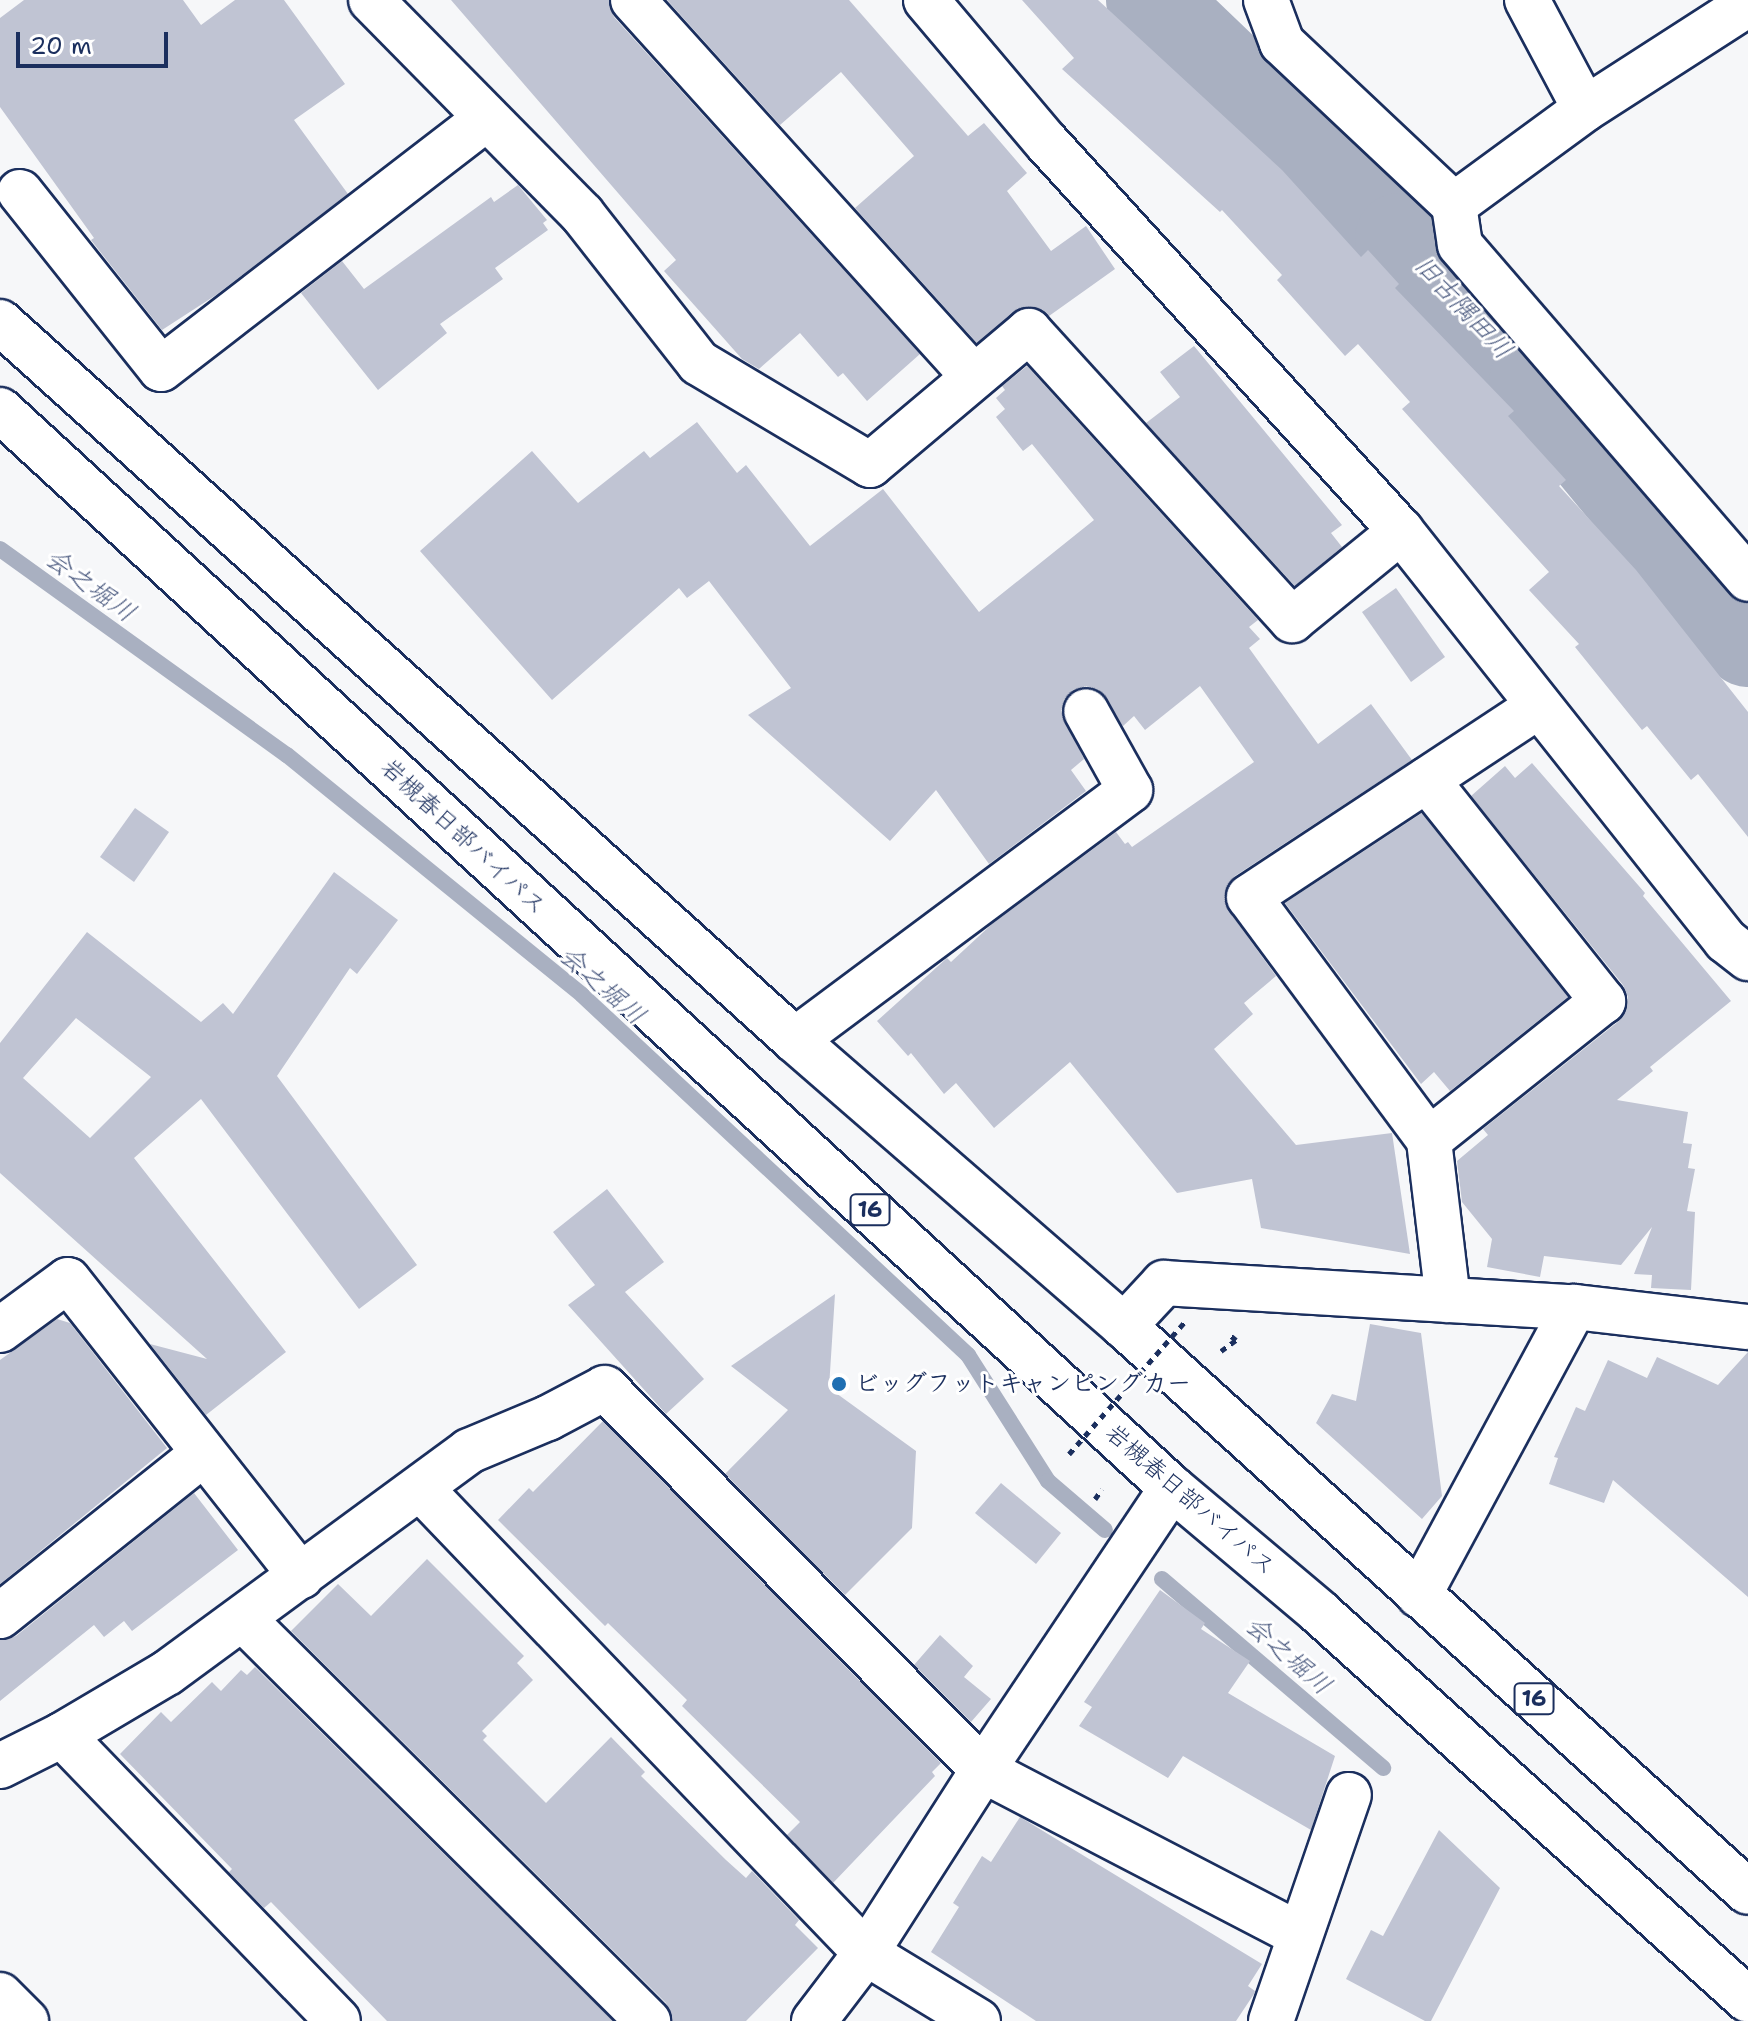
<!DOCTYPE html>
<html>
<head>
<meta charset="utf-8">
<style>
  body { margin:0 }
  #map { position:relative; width:1748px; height:2021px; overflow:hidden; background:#f6f7f9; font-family:"Shantell Sans","Klee One",sans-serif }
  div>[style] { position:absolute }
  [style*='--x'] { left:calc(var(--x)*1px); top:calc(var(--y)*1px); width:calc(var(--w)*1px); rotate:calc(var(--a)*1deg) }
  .stream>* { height:16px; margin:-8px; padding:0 8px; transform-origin:8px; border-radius:8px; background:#a9b0c1 }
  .river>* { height:90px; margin:-45px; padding:0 45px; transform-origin:45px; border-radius:45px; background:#a9b0c1 }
  .building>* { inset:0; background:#c0c4d3 }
  .path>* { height:5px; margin-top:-2.5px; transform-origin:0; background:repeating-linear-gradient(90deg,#1b2f5e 0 6px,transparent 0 12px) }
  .roads { filter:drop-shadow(2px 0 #1b2f5e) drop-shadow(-2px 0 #1b2f5e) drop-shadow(0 2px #1b2f5e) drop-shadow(0 -2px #1b2f5e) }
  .minor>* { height:44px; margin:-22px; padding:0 22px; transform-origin:22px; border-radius:22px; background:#fff }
  .highway>* { height:44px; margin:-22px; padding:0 22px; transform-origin:22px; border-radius:22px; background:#fff }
  .path-bridge>* { height:5px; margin-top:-2.5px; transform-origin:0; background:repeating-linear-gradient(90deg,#1b2f5e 0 6px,transparent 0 12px) }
  .dots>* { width:22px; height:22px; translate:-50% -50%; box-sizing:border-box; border:4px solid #fff; border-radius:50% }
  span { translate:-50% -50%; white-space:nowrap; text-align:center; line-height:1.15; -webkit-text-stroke:6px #fff; paint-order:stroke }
  .shield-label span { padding:2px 6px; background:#fff; border:2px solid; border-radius:6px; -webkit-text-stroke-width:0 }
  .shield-label { font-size:22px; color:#1b2f5e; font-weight:700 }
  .street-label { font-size:24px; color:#1b2f5e }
  .poi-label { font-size:24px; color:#1b2f5e; font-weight:700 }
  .left { translate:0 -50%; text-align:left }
  .water-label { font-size:26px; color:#4d5c81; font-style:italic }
  .scale { position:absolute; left:16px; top:32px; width:152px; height:36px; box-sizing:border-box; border:4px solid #1b2f5e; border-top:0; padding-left:10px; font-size:24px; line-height:28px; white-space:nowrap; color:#1b2f5e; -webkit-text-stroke:6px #fff; paint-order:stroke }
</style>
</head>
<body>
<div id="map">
  <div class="stream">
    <i style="--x:0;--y:549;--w:353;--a:35.7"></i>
    <i style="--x:287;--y:755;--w:380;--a:39.1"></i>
    <i style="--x:582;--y:995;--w:528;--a:43"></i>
    <i style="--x:968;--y:1355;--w:149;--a:57.6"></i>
    <i style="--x:1048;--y:1481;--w:75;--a:40.7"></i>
    <i style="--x:1162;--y:1579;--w:291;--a:40.5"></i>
  </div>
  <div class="river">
    <i style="--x:1151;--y:0;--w:344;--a:43.7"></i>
    <i style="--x:1400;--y:238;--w:197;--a:47.1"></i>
    <i style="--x:1534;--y:382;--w:337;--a:50.5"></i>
  </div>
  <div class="building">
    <i style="clip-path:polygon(24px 0,183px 0,201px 25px,235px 0,284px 0,345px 84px,294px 120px,348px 194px,216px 295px,162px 330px,98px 249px,91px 240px,94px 238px,0 107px,0 18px)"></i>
    <i style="clip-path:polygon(451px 0,609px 0,614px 17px,920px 354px,867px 401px,843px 373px,838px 377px,800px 333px,759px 369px,742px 359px,664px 271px,676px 260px)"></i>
    <i style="clip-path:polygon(667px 0,849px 0,968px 136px,984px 123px,1027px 173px,1007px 191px,1051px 251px,1086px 226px,1115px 269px,1049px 316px,1038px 308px,1024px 307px,977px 343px,855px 208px,914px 156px,841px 72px,780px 125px)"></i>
    <i style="clip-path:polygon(1022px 0,1098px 0,1282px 170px,1361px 257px,1368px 250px,1399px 284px,1395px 288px,1514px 411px,1508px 416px,1566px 480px,1559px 486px,1636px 570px,1748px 712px,1748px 837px,1698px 774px,1691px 780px,1647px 726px,1642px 730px,1575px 647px,1579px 644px,1529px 590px,1549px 572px,1402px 409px,1410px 402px,1358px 344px,1345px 356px,1277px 280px,1282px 275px,1222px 210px,1220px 212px,1062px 69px,1074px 58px)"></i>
    <i style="clip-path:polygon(518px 185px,547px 220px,543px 223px,548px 230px,495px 268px,503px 279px,440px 324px,447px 333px,378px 390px,301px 293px,342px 261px,364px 289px,491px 197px,494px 202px)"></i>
    <i style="clip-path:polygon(1194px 346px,1342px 525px,1331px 533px,1342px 547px,1295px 586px,1146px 423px,1180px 397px,1160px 372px)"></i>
    <i style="clip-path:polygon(1027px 366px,1258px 620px,1249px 627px,1260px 639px,1249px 648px,1318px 744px,1371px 704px,1412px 760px,1235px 876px,1227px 886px,1224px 899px,1229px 911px,1276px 976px,1244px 1003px,1253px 1014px,1214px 1049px,1296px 1145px,1392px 1133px,1410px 1254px,1261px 1228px,1252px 1179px,1177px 1193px,1070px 1062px,994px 1128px,956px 1083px,944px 1094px,911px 1053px,908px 1056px,877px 1021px,947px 958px,951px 962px,992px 924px,1116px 832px,1125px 844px,1128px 842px,1132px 847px,1254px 762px,1200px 686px,1145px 730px,1134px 716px,1123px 726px,1098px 689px,1086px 686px,1073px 690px,1064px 699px,1061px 711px,1084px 759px,1071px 770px,1086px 791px,989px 864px,936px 790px,890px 841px,748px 715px,791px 688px,709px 581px,687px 598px,679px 588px,552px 700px,420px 551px,532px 451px,578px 503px,644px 451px,650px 458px,697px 422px,737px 473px,746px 465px,810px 546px,883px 489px,979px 612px,1094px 520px,1032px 444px,1023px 451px,996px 417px,1005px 409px,996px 398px,1005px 390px,1002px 386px)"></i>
    <i style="clip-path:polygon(1396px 588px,1445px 657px,1411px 682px,1362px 612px)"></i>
    <i style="clip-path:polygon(1532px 763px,1645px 893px,1643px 896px,1731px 1001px,1650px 1067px,1653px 1071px,1617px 1100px,1688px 1112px,1683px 1143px,1692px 1144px,1688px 1168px,1695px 1169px,1687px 1211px,1695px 1212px,1691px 1290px,1651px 1288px,1652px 1275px,1634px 1274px,1652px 1227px,1621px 1265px,1544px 1256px,1540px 1277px,1487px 1267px,1492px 1239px,1462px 1202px,1457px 1161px,1488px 1135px,1483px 1129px,1619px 1021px,1626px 1009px,1628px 997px,1623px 985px,1471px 796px,1505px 766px,1515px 778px)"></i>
    <i style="clip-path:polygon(135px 808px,169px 832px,134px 882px,100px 857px)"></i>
    <i style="clip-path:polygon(1422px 813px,1568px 997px,1450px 1091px,1434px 1072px,1421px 1084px,1285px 903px)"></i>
    <i style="clip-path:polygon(evenodd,334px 872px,398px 920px,357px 974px,350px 968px,277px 1076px,417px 1265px,359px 1309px,201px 1099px,134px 1158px,286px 1352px,206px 1415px,150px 1344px,207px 1359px,0 1173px,0 1043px,87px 932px,201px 1022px,223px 1003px,233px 1014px,334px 872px,76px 1018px,151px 1077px,90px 1138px,23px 1078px,76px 1018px)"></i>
    <i style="clip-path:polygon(607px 1189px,664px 1262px,625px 1292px,704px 1379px,666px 1414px,568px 1305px,595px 1285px,553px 1232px)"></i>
    <i style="clip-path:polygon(835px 1294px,829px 1388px,916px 1451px,912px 1528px,845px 1595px,725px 1474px,788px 1410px,731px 1366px)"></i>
    <i style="clip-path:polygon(57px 1319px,70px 1323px,167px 1448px,0 1584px,0 1360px)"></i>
    <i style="clip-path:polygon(1370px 1324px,1421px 1333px,1442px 1496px,1422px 1519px,1316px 1423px,1332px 1394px,1356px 1401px)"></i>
    <i style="clip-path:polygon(1748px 1352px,1748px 1597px,1613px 1480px,1604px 1503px,1549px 1484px,1558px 1458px,1554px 1457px,1576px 1407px,1585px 1411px,1608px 1360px,1647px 1378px,1657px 1357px,1718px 1385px)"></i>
    <i style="clip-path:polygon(603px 1421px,941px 1763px,932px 1772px,935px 1776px,833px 1883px,787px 1835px,800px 1822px,682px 1706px,687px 1700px,608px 1623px,605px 1626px,498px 1520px,529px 1488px,533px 1492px)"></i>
    <i style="clip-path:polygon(1001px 1483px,1061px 1533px,1036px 1564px,975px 1513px)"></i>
    <i style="clip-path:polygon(194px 1493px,238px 1550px,132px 1631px,124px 1621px,104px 1637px,94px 1625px,0 1701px,0 1640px,16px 1636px)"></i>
    <i style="clip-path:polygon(427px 1559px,524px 1656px,517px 1663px,533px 1680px,482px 1731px,487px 1736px,483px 1740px,546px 1803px,611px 1737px,645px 1772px,641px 1776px,726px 1860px,746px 1878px,752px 1871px,799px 1920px,795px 1925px,818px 1948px,746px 2021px,672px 2021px,666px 2003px,291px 1631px,338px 1584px,371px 1616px)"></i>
    <i style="clip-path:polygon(1160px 1590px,1205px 1623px,1201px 1629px,1250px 1661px,1228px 1693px,1335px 1756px,1311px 1830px,1183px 1756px,1168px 1778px,1079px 1726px,1092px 1707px,1084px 1702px)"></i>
    <i style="clip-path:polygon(940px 1635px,973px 1666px,964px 1677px,991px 1699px,971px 1722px,914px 1665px)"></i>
    <i style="clip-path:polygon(255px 1667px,613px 2021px,387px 2021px,271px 1902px,264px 1908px,229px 1872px,232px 1869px,120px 1754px,161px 1712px,171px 1722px,212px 1682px,221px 1691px,241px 1670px,247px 1675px)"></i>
    <i style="clip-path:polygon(1020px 1817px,1262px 1964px,1248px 1986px,1255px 1991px,1254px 1994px,1236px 2021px,1036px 2021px,931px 1952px,959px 1907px,953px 1903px,982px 1856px,991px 1862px)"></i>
    <i style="clip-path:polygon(1439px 1830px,1500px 1888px,1431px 2021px,1425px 2021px,1346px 1979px,1371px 1930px,1383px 1936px)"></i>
  </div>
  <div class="path">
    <i style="--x:1221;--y:1351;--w:19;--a:-36"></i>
    <i style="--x:1236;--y:1340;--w:8;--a:-140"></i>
    <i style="--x:1095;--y:1499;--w:12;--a:-55"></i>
  </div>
  <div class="roads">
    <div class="minor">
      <i style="--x:371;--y:0;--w:301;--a:45.4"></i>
      <i style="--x:582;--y:214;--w:189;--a:51.9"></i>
      <i style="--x:699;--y:363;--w:199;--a:30.8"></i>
      <i style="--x:870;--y:465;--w:208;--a:-40.1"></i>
      <i style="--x:1029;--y:331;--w:391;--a:47.7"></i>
      <i style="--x:1292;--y:620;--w:141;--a:-39.2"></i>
      <i style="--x:633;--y:0;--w:508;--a:47.87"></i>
      <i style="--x:926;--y:0;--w:187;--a:49.8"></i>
      <i style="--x:1047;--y:143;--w:525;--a:47.62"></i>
      <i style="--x:1401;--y:531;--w:523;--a:51.6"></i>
      <i style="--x:1726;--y:941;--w:28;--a:38"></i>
      <i style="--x:1266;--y:0;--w:46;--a:69.6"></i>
      <i style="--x:1282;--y:43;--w:236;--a:43.3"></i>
      <i style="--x:1454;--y:205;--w:40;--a:81.5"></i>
      <i style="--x:1460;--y:245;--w:441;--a:49.2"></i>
      <i style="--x:1527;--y:0;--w:123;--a:62"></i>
      <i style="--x:20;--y:192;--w:226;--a:51.5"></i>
      <i style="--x:161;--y:369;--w:411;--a:-37.6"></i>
      <i style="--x:1454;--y:205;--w:162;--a:-36.2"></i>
      <i style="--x:1585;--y:109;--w:194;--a:-32.8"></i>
      <i style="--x:1427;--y:780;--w:283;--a:51.5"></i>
      <i style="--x:1603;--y:1001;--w:223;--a:141.4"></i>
      <i style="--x:795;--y:1040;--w:418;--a:-36.7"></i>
      <i style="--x:1130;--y:790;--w:90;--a:-119.1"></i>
      <i style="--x:1448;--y:1300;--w:161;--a:-96.8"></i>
      <i style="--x:1429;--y:1140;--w:302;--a:-126.5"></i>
      <i style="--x:1249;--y:897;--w:347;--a:-33.4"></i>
      <i style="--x:1124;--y:1326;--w:59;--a:-47.1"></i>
      <i style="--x:1164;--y:1283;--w:411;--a:3.4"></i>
      <i style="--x:1574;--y:1307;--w:175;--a:6.6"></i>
      <i style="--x:0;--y:1330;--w:84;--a:-36.3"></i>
      <i style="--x:68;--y:1280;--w:377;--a:51.8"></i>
      <i style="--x:421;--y:1489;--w:643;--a:46.2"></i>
      <i style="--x:866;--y:1953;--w:131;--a:31.3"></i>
      <i style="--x:1419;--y:1595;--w:327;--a:-61.7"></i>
      <i style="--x:0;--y:1616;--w:260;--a:-38.6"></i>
      <i style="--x:243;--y:1619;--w:571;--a:44.79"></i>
      <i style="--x:62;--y:1735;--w:397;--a:46"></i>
      <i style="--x:0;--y:1766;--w:69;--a:-26.6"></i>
      <i style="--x:62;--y:1735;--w:122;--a:-30.6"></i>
      <i style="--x:167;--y:1673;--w:375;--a:-36.3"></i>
      <i style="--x:469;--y:1451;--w:86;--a:-22.7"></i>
      <i style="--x:548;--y:1418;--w:64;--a:-27.8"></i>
      <i style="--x:605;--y:1388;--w:537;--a:45.3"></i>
      <i style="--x:983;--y:1770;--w:357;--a:27.5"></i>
      <i style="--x:0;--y:1995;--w:37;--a:45"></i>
      <i style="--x:814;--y:2021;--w:86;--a:-52.6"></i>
      <i style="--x:866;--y:1953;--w:217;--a:-57.4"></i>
      <i style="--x:983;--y:1770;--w:339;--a:-56.2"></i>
      <i style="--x:1271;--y:2021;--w:239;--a:-71"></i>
    </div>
    <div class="highway">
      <i style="--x:0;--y:322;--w:1071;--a:42.09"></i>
      <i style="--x:795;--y:1040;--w:436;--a:41"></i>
      <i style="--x:1124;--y:1326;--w:842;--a:42.21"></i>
      <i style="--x:0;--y:410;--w:1592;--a:42.61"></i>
      <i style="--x:1172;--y:1488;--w:192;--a:40.1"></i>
      <i style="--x:1319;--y:1612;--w:578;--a:42.13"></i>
    </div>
  </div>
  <div class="path-bridge">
    <i style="--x:1069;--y:1454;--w:179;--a:-48.8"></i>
  </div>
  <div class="dots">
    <i style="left:839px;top:1384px;background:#1f6fb2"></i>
  </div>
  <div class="shield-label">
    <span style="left:870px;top:1210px">16</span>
    <span style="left:1534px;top:1699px">16</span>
  </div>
  <div class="street-label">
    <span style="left:463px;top:837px;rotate:43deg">岩槻春日部バイパス</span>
    <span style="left:1190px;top:1500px;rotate:41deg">岩槻春日部バイパス</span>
  </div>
  <div class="poi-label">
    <span class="left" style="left:855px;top:1384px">ビッグフットキャンピングカー</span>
  </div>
  <div class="water-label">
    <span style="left:1464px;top:307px;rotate:47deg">旧古隅田川</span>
    <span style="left:91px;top:585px;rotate:36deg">会之堀川</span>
    <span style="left:603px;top:985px;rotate:41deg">会之堀川</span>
    <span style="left:1289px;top:1655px;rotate:41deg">会之堀川</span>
  </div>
  <div class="scale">20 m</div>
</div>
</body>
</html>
